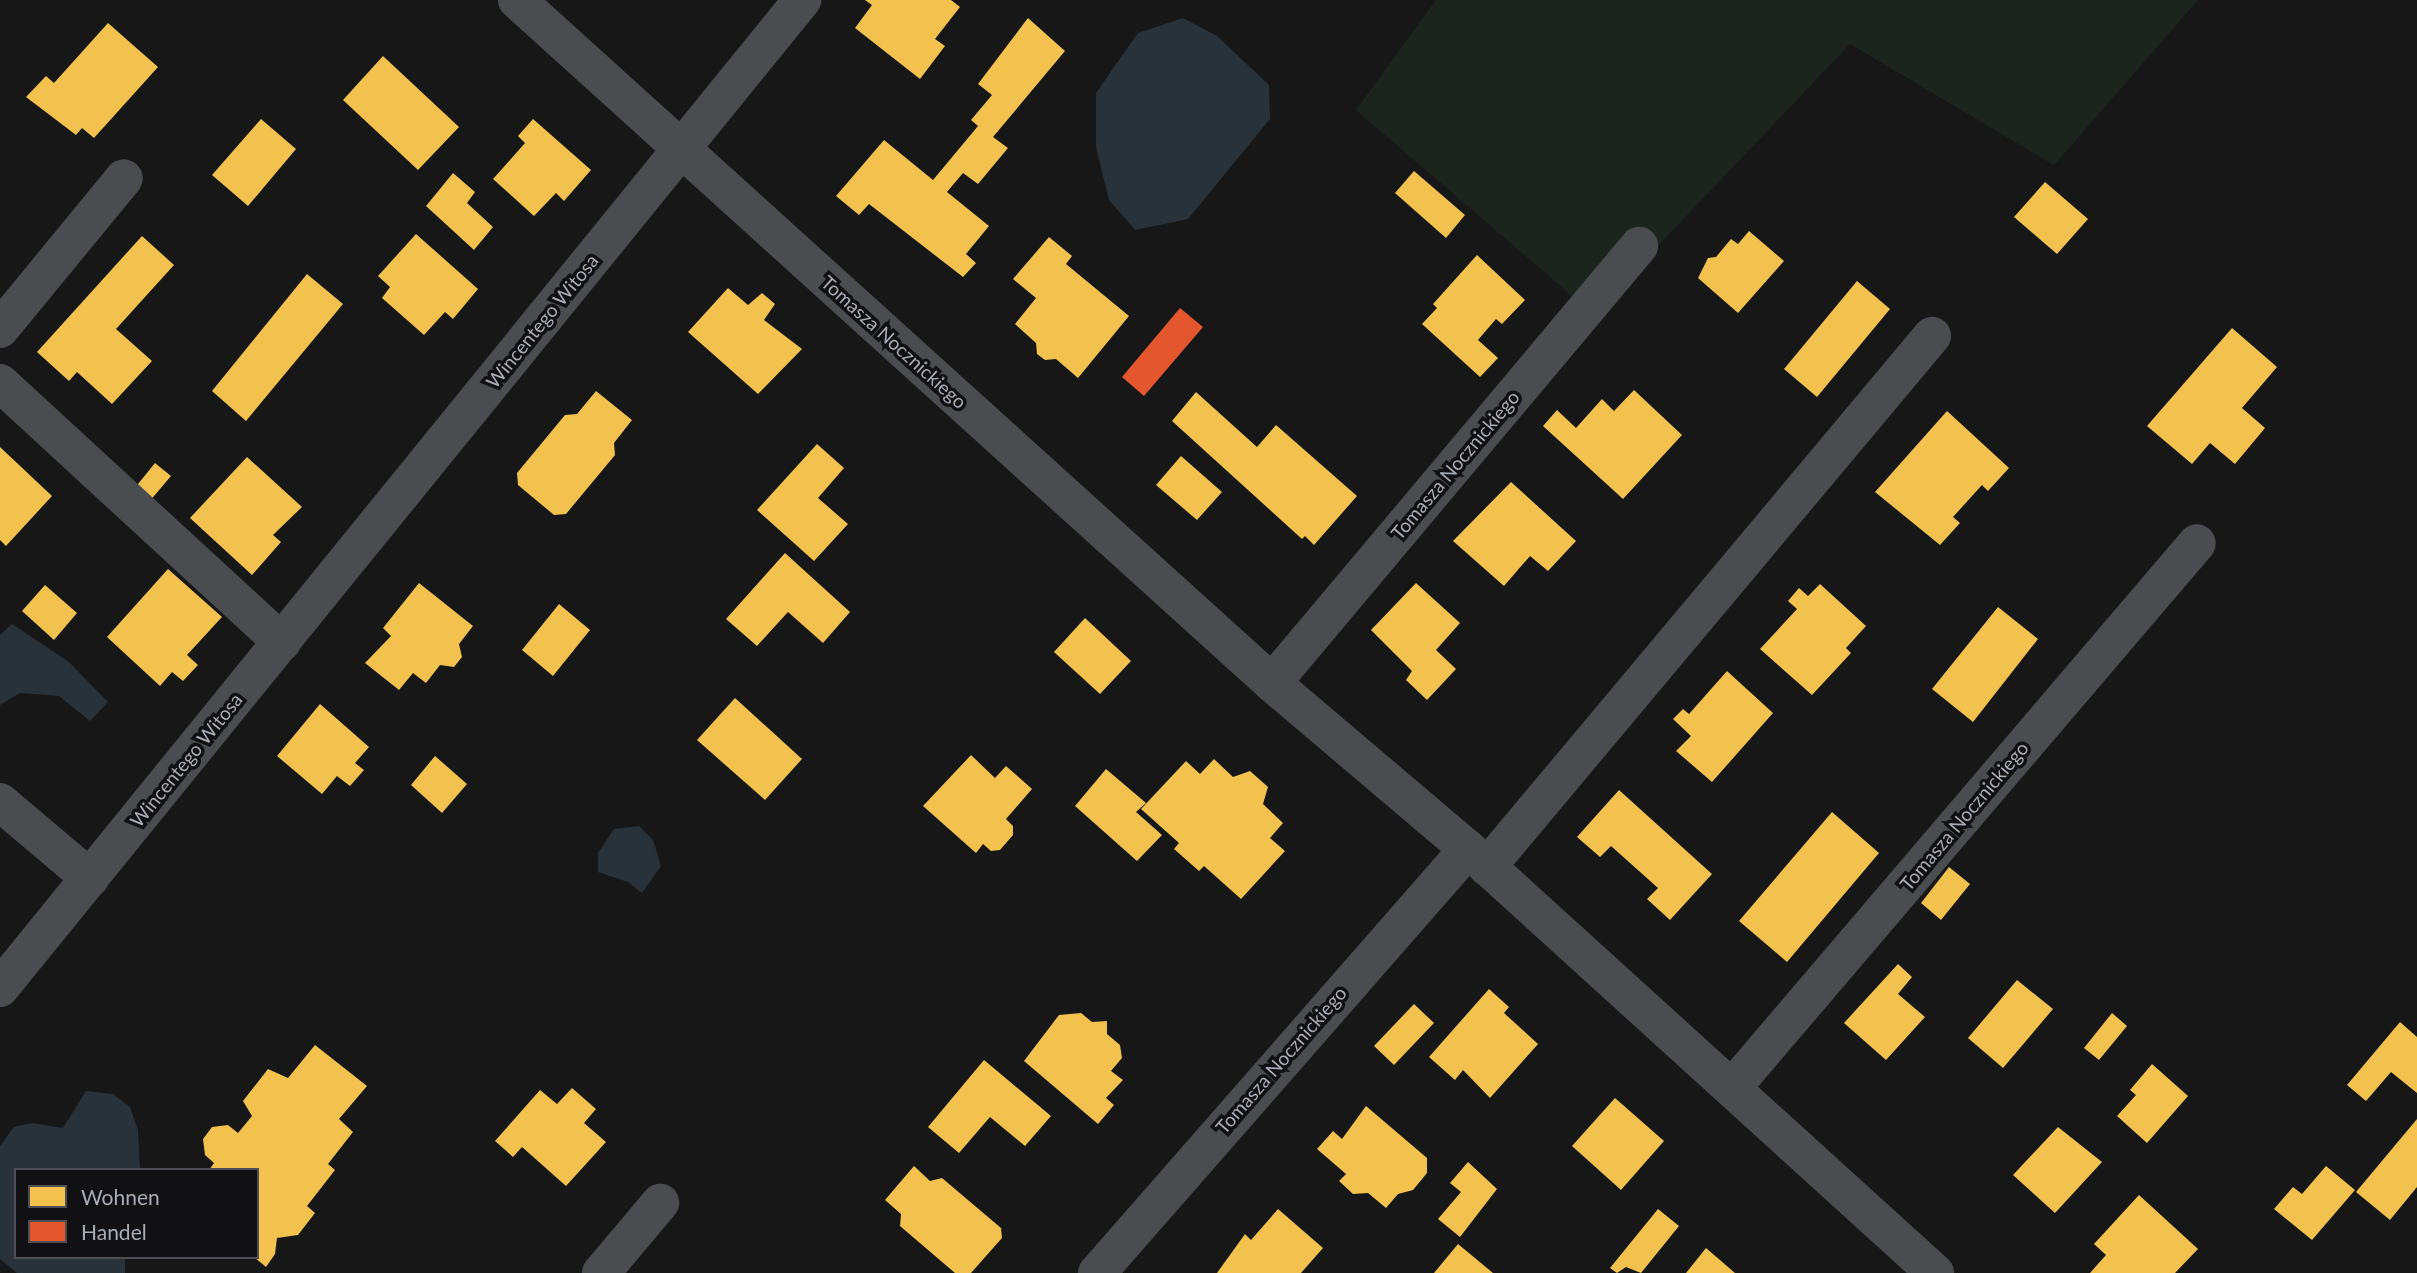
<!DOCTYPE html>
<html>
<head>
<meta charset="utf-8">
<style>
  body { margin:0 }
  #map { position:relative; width:2417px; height:1273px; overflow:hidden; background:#171717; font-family:Lato,sans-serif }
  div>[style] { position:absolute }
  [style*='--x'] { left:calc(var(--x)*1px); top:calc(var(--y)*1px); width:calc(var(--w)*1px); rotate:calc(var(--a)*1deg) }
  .green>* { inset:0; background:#1d241e }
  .water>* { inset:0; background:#2a3239 }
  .homes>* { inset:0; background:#f2c14e }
  .shops>* { inset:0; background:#e4572e }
  .minor>* { height:38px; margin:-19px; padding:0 19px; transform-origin:19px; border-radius:19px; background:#4b4c50 }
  span { translate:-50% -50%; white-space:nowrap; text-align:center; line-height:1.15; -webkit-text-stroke:7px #111113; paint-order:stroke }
  .street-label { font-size:19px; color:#a8adb8 }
  .legend { position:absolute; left:14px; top:1168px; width:245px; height:91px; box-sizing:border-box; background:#111113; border:2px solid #4d4f55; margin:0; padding:9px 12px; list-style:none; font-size:21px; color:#a8adb8 }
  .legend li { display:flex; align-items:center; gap:14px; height:35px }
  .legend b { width:35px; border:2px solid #4d4f55 }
</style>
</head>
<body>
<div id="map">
  <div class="green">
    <i style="clip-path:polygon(1436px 0,2198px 0,2054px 165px,1850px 44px,1593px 314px,1356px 110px)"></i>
  </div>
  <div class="water">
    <i style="clip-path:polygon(1183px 18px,1217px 36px,1269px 85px,1270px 119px,1188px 219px,1135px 230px,1109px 200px,1096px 147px,1096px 93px,1138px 33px)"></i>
    <i style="clip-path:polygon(12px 624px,69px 662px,108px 702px,90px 721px,59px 696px,20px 693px,0 705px,0 635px)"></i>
    <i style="clip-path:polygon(639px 826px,653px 840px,661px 866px,642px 893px,628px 882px,598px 872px,598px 853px,614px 829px)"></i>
    <i style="clip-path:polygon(86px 1091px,113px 1094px,130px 1107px,138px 1130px,140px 1170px,16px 1170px,16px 1257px,125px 1257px,125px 1273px,17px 1273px,0 1259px,0 1146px,14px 1127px,32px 1123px,63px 1128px)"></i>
  </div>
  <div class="homes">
    <i style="clip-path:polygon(865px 0,951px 0,960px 7px,935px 39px,945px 46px,920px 79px,855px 28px,872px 5px)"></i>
    <i style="clip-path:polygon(1028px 18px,1065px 51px,993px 137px,1008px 148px,978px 184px,963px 173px,947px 192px,989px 226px,966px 254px,976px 263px,963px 277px,869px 204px,859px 215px,836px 196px,884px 140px,933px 180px,978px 126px,971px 120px,992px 95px,978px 84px)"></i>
    <i style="clip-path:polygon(108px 23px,158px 67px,94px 138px,82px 128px,76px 135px,26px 97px,46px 76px,54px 83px)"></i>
    <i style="clip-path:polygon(383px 56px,459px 127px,418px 170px,343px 100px)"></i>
    <i style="clip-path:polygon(261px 119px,296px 149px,248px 206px,212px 175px)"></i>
    <i style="clip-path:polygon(533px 119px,591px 170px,564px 201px,556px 193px,534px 216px,493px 179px,525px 143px,518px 136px)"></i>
    <i style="clip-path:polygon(1414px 171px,1465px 215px,1446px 238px,1395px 193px)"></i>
    <i style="clip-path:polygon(453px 173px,475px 192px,467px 203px,493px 227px,474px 250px,426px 206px)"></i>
    <i style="clip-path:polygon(2045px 182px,2088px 219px,2057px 254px,2014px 217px)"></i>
    <i style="clip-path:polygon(1749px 231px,1784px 261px,1738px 313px,1698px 278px,1708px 258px,1716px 257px,1731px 239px,1738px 244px)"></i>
    <i style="clip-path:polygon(416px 234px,478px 289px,453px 319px,445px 312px,424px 335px,382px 298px,390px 287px,378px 276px)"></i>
    <i style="clip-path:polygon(142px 236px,174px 265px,116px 329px,152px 361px,112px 404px,77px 372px,69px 381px,37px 352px)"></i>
    <i style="clip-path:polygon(1049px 237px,1072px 256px,1066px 264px,1129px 316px,1078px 378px,1056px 359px,1045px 360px,1037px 354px,1036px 343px,1015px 324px,1036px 298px,1013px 279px)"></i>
    <i style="clip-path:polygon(1477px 255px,1525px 300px,1502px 324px,1496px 319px,1478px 340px,1498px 358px,1480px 377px,1422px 324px,1437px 308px,1433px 304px)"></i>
    <i style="clip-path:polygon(307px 274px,343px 304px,246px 421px,212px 391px)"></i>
    <i style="clip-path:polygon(1857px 281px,1890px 309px,1817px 397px,1784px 369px)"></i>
    <i style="clip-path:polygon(728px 288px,748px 305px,762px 293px,775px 304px,764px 320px,802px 349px,758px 394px,688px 332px)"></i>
    <i style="clip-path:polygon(2232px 328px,2277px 367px,2242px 408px,2265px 428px,2235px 464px,2210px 443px,2192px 464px,2147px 426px)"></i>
    <i style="clip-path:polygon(1634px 390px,1682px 435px,1623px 499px,1543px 426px,1557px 410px,1576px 428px,1602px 399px,1614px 411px)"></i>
    <i style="clip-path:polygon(596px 391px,632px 420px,614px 443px,615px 455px,566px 514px,554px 515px,518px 485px,517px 473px,565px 415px,577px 414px)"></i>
    <i style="clip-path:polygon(1196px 392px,1257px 447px,1276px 425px,1357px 496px,1314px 545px,1305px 536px,1302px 539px,1172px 421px)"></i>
    <i style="clip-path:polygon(1947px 411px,2009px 468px,1988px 491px,1982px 485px,1953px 517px,1960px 523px,1940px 545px,1875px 492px)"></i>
    <i style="clip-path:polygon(817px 444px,844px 468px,818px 498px,848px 524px,814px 561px,757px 510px)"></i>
    <i style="clip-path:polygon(0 447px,52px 496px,6px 546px,0 540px)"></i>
    <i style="clip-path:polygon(1181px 456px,1222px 492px,1197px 520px,1156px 485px)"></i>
    <i style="clip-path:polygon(247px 457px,302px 507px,273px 535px,281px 542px,252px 575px,190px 518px)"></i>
    <i style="clip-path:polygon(155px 463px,171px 476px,149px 502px,134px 489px)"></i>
    <i style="clip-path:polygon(1511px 482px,1576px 541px,1548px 571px,1530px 556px,1504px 586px,1453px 541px)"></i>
    <i style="clip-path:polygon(785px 553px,850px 612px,823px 643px,788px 612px,757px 646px,726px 619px)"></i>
    <i style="clip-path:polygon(168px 569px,222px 617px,187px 655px,198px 665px,183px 681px,172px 672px,160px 686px,107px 637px)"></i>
    <i style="clip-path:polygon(419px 583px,473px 626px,459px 644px,462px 657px,454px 667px,440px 665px,426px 683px,413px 673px,399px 690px,365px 663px,391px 636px,383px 628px)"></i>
    <i style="clip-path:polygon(1416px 583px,1460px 623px,1436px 650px,1456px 669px,1427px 700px,1406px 680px,1412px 671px,1371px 630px)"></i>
    <i style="clip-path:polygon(1820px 584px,1866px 626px,1846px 648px,1851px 653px,1812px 695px,1760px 649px,1797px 609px,1788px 601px,1799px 588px,1808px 596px)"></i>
    <i style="clip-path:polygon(45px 585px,77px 613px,54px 640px,22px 611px)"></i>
    <i style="clip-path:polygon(559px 604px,590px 630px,553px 676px,522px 650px)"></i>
    <i style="clip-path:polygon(1998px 607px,2038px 639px,1973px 722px,1932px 689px)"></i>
    <i style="clip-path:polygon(1085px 618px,1131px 661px,1100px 694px,1054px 652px)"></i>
    <i style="clip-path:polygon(1727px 671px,1773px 713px,1712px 782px,1676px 751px,1691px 736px,1673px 719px,1683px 709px,1689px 714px)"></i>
    <i style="clip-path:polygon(735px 698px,802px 759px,765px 800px,697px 740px)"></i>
    <i style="clip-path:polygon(320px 704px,369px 747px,355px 763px,364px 770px,350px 786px,337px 776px,322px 794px,277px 756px)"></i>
    <i style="clip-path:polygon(971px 755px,995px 778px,1006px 766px,1032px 789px,1006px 819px,1013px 826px,1013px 835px,1000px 850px,991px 851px,983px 844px,976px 853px,923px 806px)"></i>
    <i style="clip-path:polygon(435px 756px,467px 784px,442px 813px,411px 785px)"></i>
    <i style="clip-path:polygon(1214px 759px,1233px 777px,1250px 771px,1268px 787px,1263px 804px,1283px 823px,1270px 838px,1285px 851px,1241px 899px,1204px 866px,1199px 871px,1174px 849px,1179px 843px,1141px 809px,1186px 761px,1200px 774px)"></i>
    <i style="clip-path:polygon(1106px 769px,1146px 803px,1136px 812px,1162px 835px,1137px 861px,1075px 806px)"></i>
    <i style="clip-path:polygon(1619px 790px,1712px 874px,1670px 920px,1647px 899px,1658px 888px,1611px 846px,1600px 857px,1577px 837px)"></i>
    <i style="clip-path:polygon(1832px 812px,1879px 853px,1787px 962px,1739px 921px)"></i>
    <i style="clip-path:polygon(1949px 867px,1970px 884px,1941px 920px,1921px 903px)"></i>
    <i style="clip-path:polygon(1898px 964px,1912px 977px,1898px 994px,1925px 1017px,1886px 1060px,1844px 1023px)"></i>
    <i style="clip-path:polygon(2017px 980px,2053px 1009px,2003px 1068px,1968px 1038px)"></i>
    <i style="clip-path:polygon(1489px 989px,1509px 1007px,1504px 1013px,1538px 1044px,1490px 1098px,1463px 1070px,1455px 1080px,1429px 1057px)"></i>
    <i style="clip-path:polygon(1414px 1004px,1434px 1023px,1394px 1065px,1374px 1046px)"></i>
    <i style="clip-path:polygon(1081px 1013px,1092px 1022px,1107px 1021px,1107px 1034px,1120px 1045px,1122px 1058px,1111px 1071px,1123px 1080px,1106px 1098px,1114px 1105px,1098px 1124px,1024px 1061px,1059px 1015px)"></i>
    <i style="clip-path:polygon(2112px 1013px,2127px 1026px,2099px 1060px,2084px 1048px)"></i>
    <i style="clip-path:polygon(2400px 1022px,2417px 1037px,2417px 1093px,2391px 1072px,2366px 1101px,2347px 1085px)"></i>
    <i style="clip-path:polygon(315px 1045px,367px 1086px,339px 1119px,353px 1132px,328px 1164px,335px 1170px,307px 1206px,315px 1213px,298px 1235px,277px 1238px,275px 1254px,266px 1267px,254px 1257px,257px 1257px,257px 1170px,209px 1170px,214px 1163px,205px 1155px,203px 1139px,212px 1127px,228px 1125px,238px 1133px,252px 1116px,243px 1101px,268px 1069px,288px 1078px)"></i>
    <i style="clip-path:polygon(984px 1060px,1051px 1116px,1025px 1146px,990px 1117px,959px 1153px,928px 1127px)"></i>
    <i style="clip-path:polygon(2152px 1064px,2188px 1096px,2147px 1143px,2117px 1116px,2136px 1095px,2130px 1090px)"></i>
    <i style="clip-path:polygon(572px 1088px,596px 1109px,584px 1123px,606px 1142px,566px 1186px,522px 1147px,513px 1157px,495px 1141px,540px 1090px,557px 1104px)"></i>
    <i style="clip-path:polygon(1615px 1098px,1664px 1141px,1621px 1190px,1572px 1146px)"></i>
    <i style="clip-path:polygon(1366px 1106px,1427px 1158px,1427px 1173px,1413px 1190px,1398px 1194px,1386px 1208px,1368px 1193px,1353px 1194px,1339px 1181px,1346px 1174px,1317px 1149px,1333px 1131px,1342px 1139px)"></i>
    <i style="clip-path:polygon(2417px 1119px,2417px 1187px,2390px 1220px,2356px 1192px)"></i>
    <i style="clip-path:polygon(2058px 1127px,2102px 1162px,2055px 1213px,2013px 1175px)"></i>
    <i style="clip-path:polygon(1468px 1162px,1497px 1189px,1460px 1237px,1438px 1219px,1461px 1192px,1450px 1183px)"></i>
    <i style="clip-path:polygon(914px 1166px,930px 1181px,942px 1178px,1001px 1228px,1002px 1238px,971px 1273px,955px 1273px,900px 1226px,901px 1214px,885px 1200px)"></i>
    <i style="clip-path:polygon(2326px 1166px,2355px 1190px,2312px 1240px,2274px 1209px,2293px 1187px,2302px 1194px)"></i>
    <i style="clip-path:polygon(2139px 1195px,2198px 1249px,2175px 1273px,2090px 1273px,2106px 1255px,2094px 1244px)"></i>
    <i style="clip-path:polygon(1278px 1209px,1323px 1248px,1301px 1273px,1217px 1273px,1245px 1234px,1251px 1240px)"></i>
    <i style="clip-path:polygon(1658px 1209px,1679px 1226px,1641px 1273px,1626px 1267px,1617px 1273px,1610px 1268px)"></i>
    <i style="clip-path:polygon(1458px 1244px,1493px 1273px,1434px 1273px)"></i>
    <i style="clip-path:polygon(1706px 1248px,1735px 1273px,1686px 1273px)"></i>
  </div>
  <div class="shops">
    <i style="clip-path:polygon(1180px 308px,1203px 327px,1144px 396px,1122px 377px)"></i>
  </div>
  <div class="minor">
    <i style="--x:517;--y:0;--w:1018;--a:42.13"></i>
    <i style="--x:1272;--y:683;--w:257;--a:40.3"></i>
    <i style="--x:1468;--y:849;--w:631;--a:42.24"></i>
    <i style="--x:0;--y:329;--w:195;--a:-50.6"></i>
    <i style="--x:0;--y:383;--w:383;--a:42.6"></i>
    <i style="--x:1272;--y:683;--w:571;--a:-49.98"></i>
    <i style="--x:0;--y:802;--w:118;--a:40.2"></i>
    <i style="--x:1487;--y:867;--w:693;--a:-50.04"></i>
    <i style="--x:0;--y:988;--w:1273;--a:-50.93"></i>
    <i style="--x:1732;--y:1088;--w:716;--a:-49.53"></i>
    <i style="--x:601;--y:1273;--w:92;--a:-49.9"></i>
    <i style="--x:1097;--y:1273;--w:563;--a:-48.81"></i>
  </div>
  <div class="street-label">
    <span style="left:542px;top:321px;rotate:-51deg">Wincentego Witosa</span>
    <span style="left:894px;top:342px;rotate:42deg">Tomasza Nocznickiego</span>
    <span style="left:1455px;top:465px;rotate:-50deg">Tomasza Nocznickiego</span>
    <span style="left:186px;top:760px;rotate:-51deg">Wincentego Witosa</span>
    <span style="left:1964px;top:816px;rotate:-50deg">Tomasza Nocznickiego</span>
    <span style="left:1281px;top:1060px;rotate:-49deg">Tomasza Nocznickiego</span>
  </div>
  <ul class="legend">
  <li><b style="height:19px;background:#f2c14e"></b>Wohnen</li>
  <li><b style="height:19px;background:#e4572e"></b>Handel</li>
  </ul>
</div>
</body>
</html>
